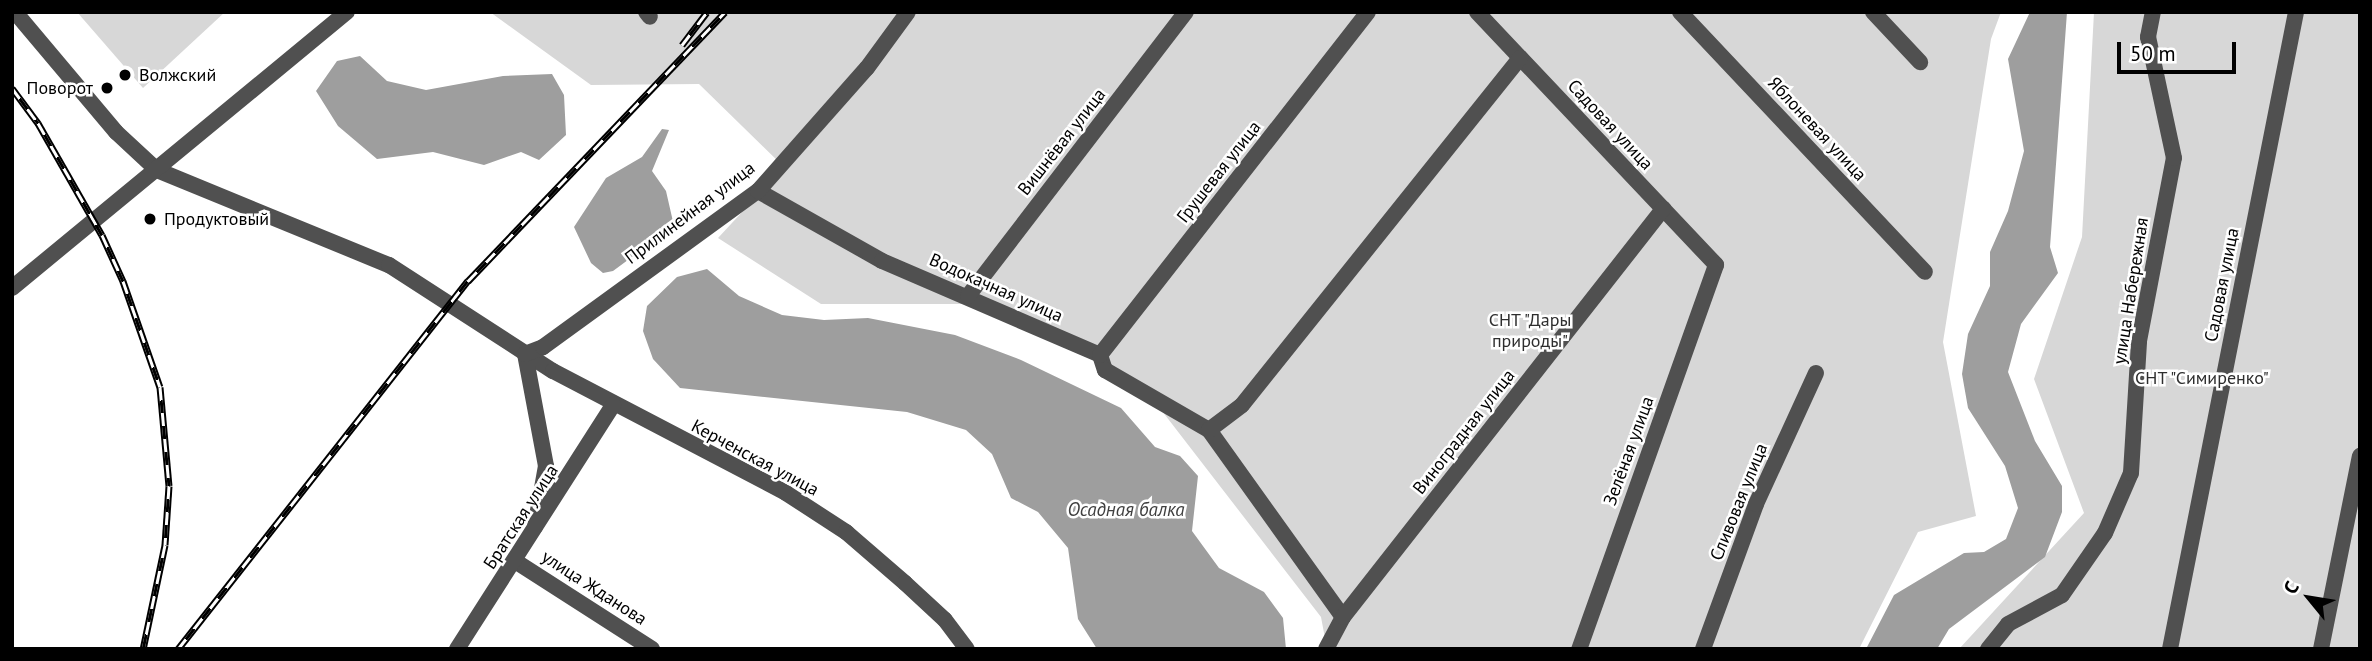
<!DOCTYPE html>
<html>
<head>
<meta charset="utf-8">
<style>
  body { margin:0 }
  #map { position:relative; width:2372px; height:661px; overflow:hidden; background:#fff; font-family:"PT Sans",sans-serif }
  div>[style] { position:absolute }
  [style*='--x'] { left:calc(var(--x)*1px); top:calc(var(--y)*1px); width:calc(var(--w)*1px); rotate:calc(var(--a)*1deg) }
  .green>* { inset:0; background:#d7d7d7 }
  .water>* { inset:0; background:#9e9e9e }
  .minor>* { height:16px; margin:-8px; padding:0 8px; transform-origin:8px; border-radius:8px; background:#505050 }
  .rail>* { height:7px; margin-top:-3.5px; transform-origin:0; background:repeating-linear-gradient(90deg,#fff 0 13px,#000 0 26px); box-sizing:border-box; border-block:2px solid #000 }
  .dots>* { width:19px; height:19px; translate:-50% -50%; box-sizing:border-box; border:4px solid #fff; border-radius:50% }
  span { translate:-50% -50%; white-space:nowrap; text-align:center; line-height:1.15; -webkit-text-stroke:5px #fff; paint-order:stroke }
  .poi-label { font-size:18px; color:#000 }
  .left { translate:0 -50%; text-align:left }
  .right { translate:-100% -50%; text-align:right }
  .street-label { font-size:18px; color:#000 }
  .park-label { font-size:18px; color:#2e2e2e }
  .water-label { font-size:19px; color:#3f3f3f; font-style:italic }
  .frame { position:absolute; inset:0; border:14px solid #000; pointer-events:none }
  .north { position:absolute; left:2274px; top:563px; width:70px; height:70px; -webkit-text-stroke:5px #fff; paint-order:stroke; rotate:300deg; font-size:19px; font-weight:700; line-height:28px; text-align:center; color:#000 }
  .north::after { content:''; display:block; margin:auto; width:24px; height:32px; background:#000; clip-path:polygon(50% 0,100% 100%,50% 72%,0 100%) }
  .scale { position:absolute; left:2117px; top:42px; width:119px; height:32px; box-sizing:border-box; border:4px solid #000; border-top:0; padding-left:9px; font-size:21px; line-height:24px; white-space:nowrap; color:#000; -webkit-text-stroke:5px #fff; paint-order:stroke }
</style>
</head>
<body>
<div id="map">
  <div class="green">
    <i style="clip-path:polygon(77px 12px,225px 12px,143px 88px)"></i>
    <i style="clip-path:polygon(490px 12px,2001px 12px,1991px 39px,1943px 342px,1976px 516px,1918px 532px,1859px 649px,1327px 649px,1321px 617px,1162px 411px,1096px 360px,967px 304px,821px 304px,718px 238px,784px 167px,699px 84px,591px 85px)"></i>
    <i style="clip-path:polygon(2094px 12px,2360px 12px,2360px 649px,1959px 649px,2084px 513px,2034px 379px,2082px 237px)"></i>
  </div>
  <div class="water">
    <i style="clip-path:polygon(2030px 12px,2067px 12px,2050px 247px,2058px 273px,2021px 324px,2008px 372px,2035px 441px,2062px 486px,2062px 512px,2045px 557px,1949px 629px,1937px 649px,1866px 649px,1894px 595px,1964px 553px,1984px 552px,2006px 539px,2018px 508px,2005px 466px,1968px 408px,1962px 374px,1968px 334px,1990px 286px,1990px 252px,2008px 211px,2024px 151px,2008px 59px)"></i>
    <i style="clip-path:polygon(360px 56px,387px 81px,426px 90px,503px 76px,552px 74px,564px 95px,566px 135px,539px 160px,521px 152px,484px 165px,433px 152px,377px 159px,338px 126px,316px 91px,337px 61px)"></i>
    <i style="clip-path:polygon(662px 129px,669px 130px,652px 171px,666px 191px,674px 226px,613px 271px,603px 273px,591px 263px,574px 227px,606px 178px,642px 157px)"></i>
    <i style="clip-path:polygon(707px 269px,739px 296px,782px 315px,824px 320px,868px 318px,955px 335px,1021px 360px,1121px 408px,1155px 447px,1180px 456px,1198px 476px,1192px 531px,1219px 568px,1264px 592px,1283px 618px,1286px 649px,1097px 649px,1078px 619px,1068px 548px,1038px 512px,1011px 498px,992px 454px,966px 430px,907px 412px,680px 388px,653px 359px,643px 331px,647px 306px,677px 277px)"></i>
  </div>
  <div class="minor">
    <i style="--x:15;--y:12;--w:157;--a:49.9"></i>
    <i style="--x:116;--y:132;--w:56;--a:42.8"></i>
    <i style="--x:157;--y:170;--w:251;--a:22.3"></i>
    <i style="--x:389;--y:265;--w:195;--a:32.9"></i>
    <i style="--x:553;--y:371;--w:263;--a:27.6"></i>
    <i style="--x:786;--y:493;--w:72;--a:33"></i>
    <i style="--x:846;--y:532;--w:78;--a:40.8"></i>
    <i style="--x:905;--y:583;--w:54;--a:42.8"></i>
    <i style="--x:945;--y:620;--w:36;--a:53"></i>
    <i style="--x:646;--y:12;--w:6;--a:51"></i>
    <i style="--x:1477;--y:12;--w:348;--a:46.6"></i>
    <i style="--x:1716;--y:265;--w:408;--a:109.6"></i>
    <i style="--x:1680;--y:12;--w:357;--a:46.7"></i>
    <i style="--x:1873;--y:12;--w:69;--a:46.8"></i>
    <i style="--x:758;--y:191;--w:142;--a:29.4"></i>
    <i style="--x:882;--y:261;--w:237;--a:23.3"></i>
    <i style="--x:1100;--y:355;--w:16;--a:72"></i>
    <i style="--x:1105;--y:370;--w:120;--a:30"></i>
    <i style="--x:1209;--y:430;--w:230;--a:54.4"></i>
    <i style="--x:12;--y:288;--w:434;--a:-39.5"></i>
    <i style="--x:968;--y:296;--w:358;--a:-52.5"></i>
    <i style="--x:1100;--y:355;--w:435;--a:-52"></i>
    <i style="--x:1209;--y:430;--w:41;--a:-37.1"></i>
    <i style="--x:1242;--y:405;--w:445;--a:-51.3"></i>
    <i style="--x:535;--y:527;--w:62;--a:-79.8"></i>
    <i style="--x:546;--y:466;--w:114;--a:-100.6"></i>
    <i style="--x:525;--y:354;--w:19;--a:-21"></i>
    <i style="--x:543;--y:347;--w:266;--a:-36"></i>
    <i style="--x:758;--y:191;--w:164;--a:-48.5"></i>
    <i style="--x:867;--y:68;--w:69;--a:-53.8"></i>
    <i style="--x:515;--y:561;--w:163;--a:32.7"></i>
    <i style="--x:457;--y:649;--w:290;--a:-57.4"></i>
    <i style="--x:1326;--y:649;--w:36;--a:-62"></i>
    <i style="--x:1343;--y:617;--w:519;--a:-51.89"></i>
    <i style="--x:1703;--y:649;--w:154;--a:-69.9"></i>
    <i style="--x:1756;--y:504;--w:144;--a:-65.4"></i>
    <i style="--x:1988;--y:649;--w:32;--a:-51"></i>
    <i style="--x:2008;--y:624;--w:61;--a:-28.2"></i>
    <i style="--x:2062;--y:595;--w:75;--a:-55.3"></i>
    <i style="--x:2105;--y:533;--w:65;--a:-66.6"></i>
    <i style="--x:2131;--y:473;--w:132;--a:-86.5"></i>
    <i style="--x:2139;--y:341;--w:186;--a:-79.2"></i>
    <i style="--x:2174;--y:158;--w:124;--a:-102.1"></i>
    <i style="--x:2148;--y:37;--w:25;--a:-79"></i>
    <i style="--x:2170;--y:649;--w:649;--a:-78.81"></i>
    <i style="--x:2321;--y:649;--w:197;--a:-78.6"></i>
  </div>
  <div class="rail">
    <i style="--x:682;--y:45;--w:41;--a:-52.9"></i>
    <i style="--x:12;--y:88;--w:44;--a:53.4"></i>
    <i style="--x:38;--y:123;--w:129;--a:60.3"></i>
    <i style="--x:102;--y:235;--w:51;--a:65.5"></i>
    <i style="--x:123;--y:281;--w:112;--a:70.8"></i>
    <i style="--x:160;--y:387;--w:99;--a:84.8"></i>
    <i style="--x:169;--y:486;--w:59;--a:93.9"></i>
    <i style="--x:165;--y:545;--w:106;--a:101.9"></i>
    <i style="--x:178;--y:649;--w:469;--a:-51.8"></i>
    <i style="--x:468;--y:281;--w:372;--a:-46.3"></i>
  </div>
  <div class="dots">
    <i style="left:125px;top:75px;background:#000"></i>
    <i style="left:107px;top:88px;background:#000"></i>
    <i style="left:150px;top:219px;background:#000"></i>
  </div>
  <div class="poi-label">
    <span class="left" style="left:139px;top:75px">Волжский</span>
    <span class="right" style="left:93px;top:88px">Поворот</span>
    <span class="left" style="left:164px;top:219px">Продуктовый</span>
  </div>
  <div class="street-label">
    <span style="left:1610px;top:125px;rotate:47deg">Садовая улица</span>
    <span style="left:1817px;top:129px;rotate:47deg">Яблоневая улица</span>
    <span style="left:1062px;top:142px;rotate:-52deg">Вишнёвая улица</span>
    <span style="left:1219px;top:172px;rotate:-52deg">Грушевая улица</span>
    <span style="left:690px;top:213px;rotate:-37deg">Прилинейная улица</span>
    <span style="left:2222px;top:285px;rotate:-79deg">Садовая улица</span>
    <span style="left:996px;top:288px;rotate:24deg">Водокачная улица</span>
    <span style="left:2131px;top:291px;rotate:-81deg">улица Набережная</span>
    <span style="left:1464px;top:432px;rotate:-52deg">Виноградная улица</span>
    <span style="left:1629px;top:451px;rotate:-70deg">Зелёная улица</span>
    <span style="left:755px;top:458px;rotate:28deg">Керченская улица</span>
    <span style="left:1739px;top:502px;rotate:-68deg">Сливовая улица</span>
    <span style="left:521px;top:517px;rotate:-57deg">Братская улица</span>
    <span style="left:594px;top:588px;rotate:33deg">улица Жданова</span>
  </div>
  <div class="park-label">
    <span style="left:1530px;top:331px">СНТ "Дары<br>природы"</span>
    <span style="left:2202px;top:378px">СНТ "Симиренко"</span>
  </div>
  <div class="water-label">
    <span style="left:1126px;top:510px">Осадная балка</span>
  </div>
  <div class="frame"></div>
  <div class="north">С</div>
  <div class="scale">50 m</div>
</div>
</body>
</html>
